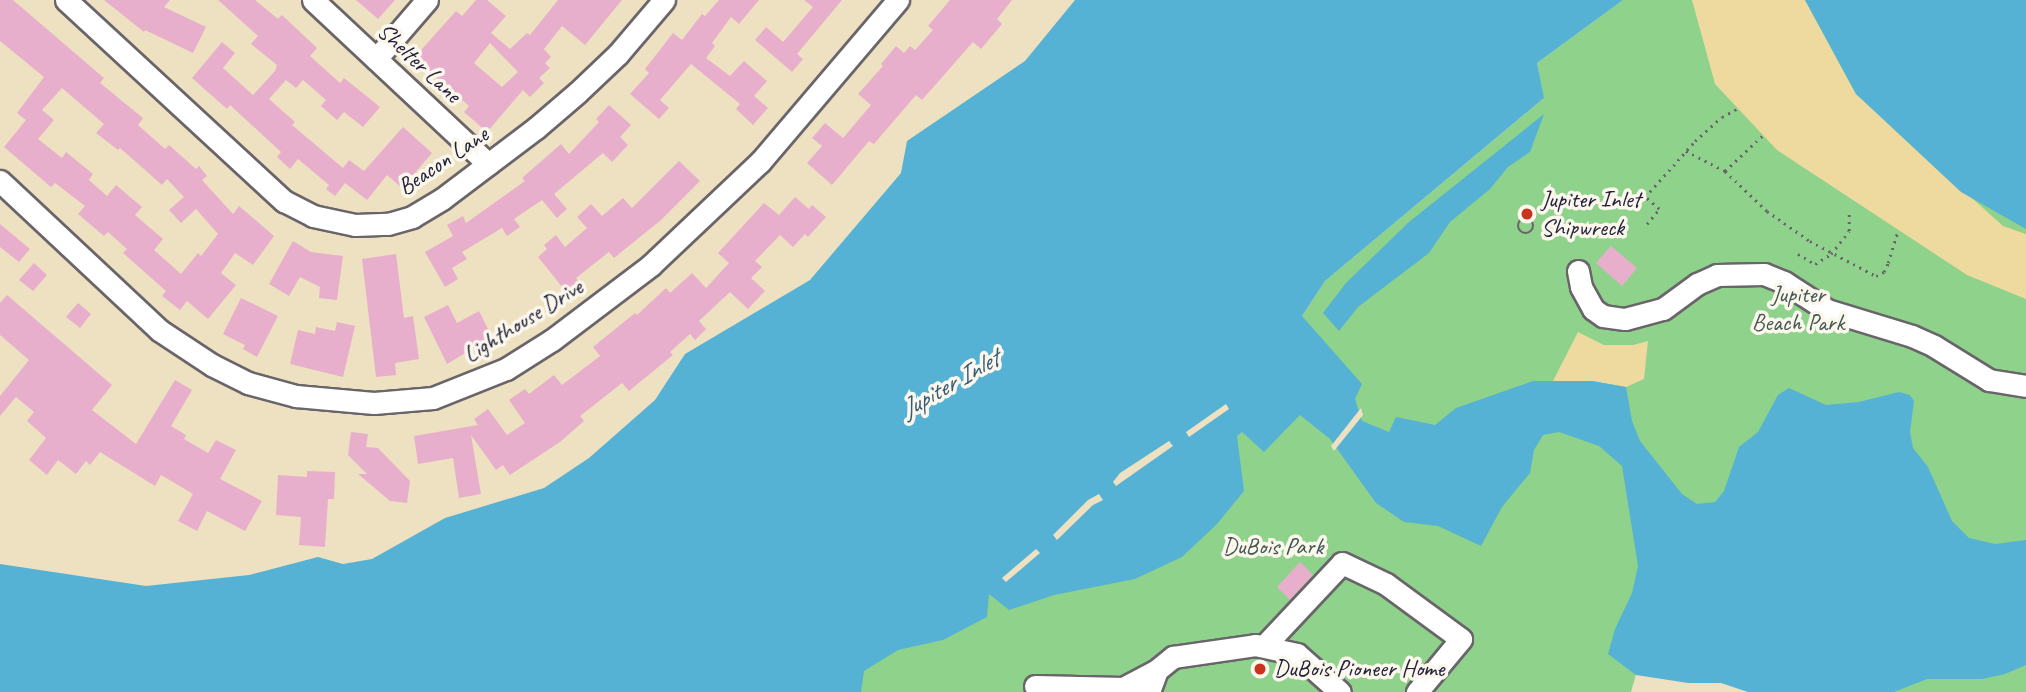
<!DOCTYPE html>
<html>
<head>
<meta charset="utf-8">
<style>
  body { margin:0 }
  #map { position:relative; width:2026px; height:692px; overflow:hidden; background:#eee1c1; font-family:Caveat,sans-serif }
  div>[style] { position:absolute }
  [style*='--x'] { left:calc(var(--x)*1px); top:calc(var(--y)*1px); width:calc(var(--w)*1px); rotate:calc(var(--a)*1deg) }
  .green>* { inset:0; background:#8ed28b }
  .sand>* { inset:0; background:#eeda9e }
  .water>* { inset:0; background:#56b2d4 }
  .pier>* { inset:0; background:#eee1c1 }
  .building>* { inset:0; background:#e8afcc }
  .path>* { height:2.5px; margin-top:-1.25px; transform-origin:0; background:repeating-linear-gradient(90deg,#69656a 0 2px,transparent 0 7px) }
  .path>.ring { margin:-1.25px; padding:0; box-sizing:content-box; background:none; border:2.5px solid #69656a; border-radius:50% }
  .roads { filter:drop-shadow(2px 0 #69656a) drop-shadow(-2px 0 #69656a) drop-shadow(0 2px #69656a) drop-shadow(0 -2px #69656a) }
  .minor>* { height:21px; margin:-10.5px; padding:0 10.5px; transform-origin:10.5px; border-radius:10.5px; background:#fff }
  .dots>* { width:19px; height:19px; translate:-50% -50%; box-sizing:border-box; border:4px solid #fbf7ec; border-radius:50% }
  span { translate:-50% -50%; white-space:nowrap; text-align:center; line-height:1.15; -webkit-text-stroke:7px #fbf7ec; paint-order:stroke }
  .street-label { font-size:24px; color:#22223b }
  .poi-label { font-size:24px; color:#22223b }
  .left { translate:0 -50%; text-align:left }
  .park-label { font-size:24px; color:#425753 }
  .water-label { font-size:26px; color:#375c78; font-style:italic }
</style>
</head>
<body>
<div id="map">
  <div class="green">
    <i style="clip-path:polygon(1623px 0,1826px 0,2026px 164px,2026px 692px,1846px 692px,1638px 667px,1631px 692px,810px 692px,988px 593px,1302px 316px,1325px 281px,1543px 99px,1537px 63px)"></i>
  </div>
  <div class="sand">
    <i style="clip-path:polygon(1692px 0,1805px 0,1856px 94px,2003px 226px,2026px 234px,2026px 299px,1967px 275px,1777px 150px,1715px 84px)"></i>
    <i style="clip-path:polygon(1578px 332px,1604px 345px,1633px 345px,1648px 341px,1644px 379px,1626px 387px,1592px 381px,1553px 381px)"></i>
  </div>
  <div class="water">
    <i style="clip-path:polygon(1075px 0,1623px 0,1537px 63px,1544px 98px,1325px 281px,1302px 316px,1362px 384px,1355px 399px,1362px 421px,1389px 432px,1396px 417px,1435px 425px,1456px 408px,1533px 381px,1592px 381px,1626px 387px,1632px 421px,1640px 441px,1682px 494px,1697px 504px,1715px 502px,1724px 491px,1739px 447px,1758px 432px,1778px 395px,1789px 388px,1826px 405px,1859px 402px,1899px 392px,1910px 395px,1914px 401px,1910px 432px,1913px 448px,1928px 467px,1952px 521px,1969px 538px,1995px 544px,2026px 540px,2026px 665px,2005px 674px,1982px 679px,1927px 679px,1894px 692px,1748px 692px,1721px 683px,1688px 683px,1636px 675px,1608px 654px,1615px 629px,1632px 593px,1638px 566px,1622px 466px,1599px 446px,1559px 432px,1543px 435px,1534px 450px,1530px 473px,1502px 507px,1481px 546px,1438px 526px,1404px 522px,1376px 503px,1330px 439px,1300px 415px,1264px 452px,1242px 432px,1237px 436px,1244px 491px,1217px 524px,1182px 557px,1135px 579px,1054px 595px,1009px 610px,989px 594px,987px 617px,943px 640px,898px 650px,864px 671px,861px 692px,0 692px,0 564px,146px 586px,249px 575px,318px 557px,343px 564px,372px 559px,445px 518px,544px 488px,589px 458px,655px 400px,685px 354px,810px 280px,901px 173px,907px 141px,1025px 61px)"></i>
    <i style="clip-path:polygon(1805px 0,2026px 0,2026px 229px,1961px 192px,1856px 94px)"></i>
    <i style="clip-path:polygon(1544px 114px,1530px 152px,1508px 167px,1490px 189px,1450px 222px,1429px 253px,1358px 307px,1339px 331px,1323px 313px,1346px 283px,1409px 222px)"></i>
  </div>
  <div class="pier">
    <i style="clip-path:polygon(1226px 404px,1229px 409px,1189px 437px,1186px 432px)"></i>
    <i style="clip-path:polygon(1361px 408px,1363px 415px,1334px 451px,1331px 446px)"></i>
    <i style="clip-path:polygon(1169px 441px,1173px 446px,1116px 486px,1113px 482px,1120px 473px)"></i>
    <i style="clip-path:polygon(1099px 494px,1103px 500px,1093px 505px,1057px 540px,1053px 535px,1088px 500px)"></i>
    <i style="clip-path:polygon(1036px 549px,1040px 553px,1006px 582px,1002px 578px)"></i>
  </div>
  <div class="building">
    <i style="clip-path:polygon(evenodd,0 0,13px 0,104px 78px,100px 83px,143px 118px,138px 125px,165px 149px,169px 145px,196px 169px,199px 166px,207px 176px,202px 180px,233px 214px,239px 206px,274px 236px,253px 265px,235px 253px,221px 273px,236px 285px,208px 319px,187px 301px,180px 310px,162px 296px,166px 291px,123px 253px,127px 249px,108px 232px,104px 236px,78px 214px,85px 206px,55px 183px,51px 187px,4px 147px,26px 120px,17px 113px,44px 77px,0 41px,0 0,62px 88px,104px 124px,96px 133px,118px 150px,120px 148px,162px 185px,167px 179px,184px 197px,169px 210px,181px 223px,196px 209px,218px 234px,201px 256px,198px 253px,181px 274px,154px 250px,163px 239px,135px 215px,142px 207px,116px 185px,107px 196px,89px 180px,93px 174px,66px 152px,62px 158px,38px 139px,54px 120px,42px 110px,62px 88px)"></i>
    <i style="clip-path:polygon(104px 0,170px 0,164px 7px,206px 27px,193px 53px,145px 30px,144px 32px)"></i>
    <i style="clip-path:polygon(218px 0,255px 0,278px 19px,282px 15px,317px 48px,310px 56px,340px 83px,344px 78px,380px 107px,363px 127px,344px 112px,337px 120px,321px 106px,326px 100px,303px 80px,296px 88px,286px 80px,269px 99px,295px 122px,292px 125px,343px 168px,349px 160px,364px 171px,403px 127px,432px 153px,402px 188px,387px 175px,367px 200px,345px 183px,335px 196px,326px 189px,329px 185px,298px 159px,290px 169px,277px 157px,281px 152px,230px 105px,227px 109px,192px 78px,222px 42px,235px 53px,223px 68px,253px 95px,275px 71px,277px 65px,251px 44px,258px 36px)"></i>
    <i style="clip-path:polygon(356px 0,395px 0,378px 19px)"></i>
    <i style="clip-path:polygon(evenodd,476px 0,487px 0,506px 16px,491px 33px,510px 49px,527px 33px,530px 35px,558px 0,622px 0,585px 45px,562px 26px,544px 49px,551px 57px,545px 63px,550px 68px,539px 78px,544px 83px,530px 97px,523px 90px,487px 132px,464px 112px,469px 106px,414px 58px,456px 11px,462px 16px,476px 0,490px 43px,518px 72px,502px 87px,474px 63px,490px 43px)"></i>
    <i style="clip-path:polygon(719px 0,759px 0,739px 24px,731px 17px,712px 43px,715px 46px,706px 58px,730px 76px,744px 61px,767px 81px,754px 96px,768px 108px,753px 125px,736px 109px,740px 104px,691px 64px,660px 100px,669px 108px,659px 119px,630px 94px,649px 73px,645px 69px,673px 33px,682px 40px,702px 14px,705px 16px)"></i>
    <i style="clip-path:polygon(804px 0,842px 0,797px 54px,803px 59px,792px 72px,755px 40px,766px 27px,783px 42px,813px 7px)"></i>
    <i style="clip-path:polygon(950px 0,1012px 0,997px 19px,1002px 24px,981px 49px,973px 42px,922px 100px,916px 95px,874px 144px,869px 141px,832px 185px,807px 163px,822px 146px,812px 138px,825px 123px,843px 138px,871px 105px,858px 94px,883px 66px,881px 64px,896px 46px,904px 53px,910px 46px,915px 50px,933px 30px,928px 26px)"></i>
    <i style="clip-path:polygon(609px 105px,631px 125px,620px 137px,628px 145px,612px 162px,603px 153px,554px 194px,567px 209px,557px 218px,542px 200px,514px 219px,520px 227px,507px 236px,502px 228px,462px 252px,467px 259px,452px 268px,458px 279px,445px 287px,425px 252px,453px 236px,447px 225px,463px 216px,466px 223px,525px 181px,522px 178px,561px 144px,569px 154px,599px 122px,596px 119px)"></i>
    <i style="clip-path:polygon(679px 161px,700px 181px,661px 220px,614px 258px,609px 252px,576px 278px,580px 283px,567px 293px,538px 257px,547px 249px,544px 245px,556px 235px,565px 247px,587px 228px,577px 217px,591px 204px,602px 216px,623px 198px,632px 208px)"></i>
    <i style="clip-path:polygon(795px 197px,809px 209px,812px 205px,826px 217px,808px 237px,805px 234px,793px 247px,780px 235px,755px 261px,762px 267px,751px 278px,765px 291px,748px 309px,730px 292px,699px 321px,706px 329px,695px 340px,690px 334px,670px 352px,673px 355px,629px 391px,622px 383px,580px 416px,584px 421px,560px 442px,510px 475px,503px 465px,496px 470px,471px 435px,481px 494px,459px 498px,453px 458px,418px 464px,414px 436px,478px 425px,474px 419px,488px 409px,507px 435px,525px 423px,509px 400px,525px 389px,529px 394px,554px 375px,562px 385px,600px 356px,593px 347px,635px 313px,637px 315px,666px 288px,670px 293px,692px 273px,706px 288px,729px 263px,718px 253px,764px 203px,779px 215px)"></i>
    <i style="clip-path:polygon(0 224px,30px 249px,19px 262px,0 247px)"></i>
    <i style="clip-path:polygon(293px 241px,311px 252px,343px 256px,337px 300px,319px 298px,320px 287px,300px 277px,289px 296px,269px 284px)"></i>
    <i style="clip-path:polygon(1611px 246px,1637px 268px,1622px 286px,1596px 263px)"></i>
    <i style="clip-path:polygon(396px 254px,404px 318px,413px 316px,419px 359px,395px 363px,396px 375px,376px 377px,362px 259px)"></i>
    <i style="clip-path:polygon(34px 263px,47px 275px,33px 291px,19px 280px)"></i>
    <i style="clip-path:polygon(7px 295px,112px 385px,92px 410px,136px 444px,175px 380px,192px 390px,171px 426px,186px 435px,184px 439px,208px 453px,216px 440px,236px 450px,220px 479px,262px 501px,245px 531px,207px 511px,197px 531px,178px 521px,193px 494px,161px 475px,155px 486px,100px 452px,90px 465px,86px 461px,76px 474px,58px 460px,47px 475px,29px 460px,46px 438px,27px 421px,34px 412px,16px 397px,0 416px,0 396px,29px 360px,0 335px,0 303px)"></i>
    <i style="clip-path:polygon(241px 298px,278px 316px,257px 357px,243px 349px,245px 345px,223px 334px)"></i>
    <i style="clip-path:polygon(78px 303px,91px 314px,80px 328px,66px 317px)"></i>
    <i style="clip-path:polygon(448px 305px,457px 323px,479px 311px,492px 337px,447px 364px,424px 317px)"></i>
    <i style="clip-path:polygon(337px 322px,355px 326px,343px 377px,290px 364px,298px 330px,315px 334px,316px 327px,335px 331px)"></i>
    <i style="clip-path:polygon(351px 432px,368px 434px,366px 447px,378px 448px,410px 481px,407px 503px,390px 501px,358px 474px,367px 474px,348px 455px)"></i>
    <i style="clip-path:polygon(307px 471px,335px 472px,334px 499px,328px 499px,325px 547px,299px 545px,301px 517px,276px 515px,278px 475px,307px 477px)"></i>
    <i style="clip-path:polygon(1300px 562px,1313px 575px,1290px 600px,1277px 587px)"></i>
  </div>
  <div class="path">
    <i style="--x:1686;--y:151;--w:44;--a:27.1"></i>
    <i style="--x:1725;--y:171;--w:58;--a:43.6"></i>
    <i style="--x:1767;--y:211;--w:52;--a:34.9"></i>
    <i style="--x:1810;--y:241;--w:75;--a:27.9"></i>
    <i style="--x:1876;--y:276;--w:9;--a:-27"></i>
    <i style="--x:1884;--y:272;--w:10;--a:-66"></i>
    <i style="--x:1888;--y:263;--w:34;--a:-73"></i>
    <i style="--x:1725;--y:171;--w:52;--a:-43.5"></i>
    <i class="ring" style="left:1518px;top:218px;width:13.5px;height:13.5px"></i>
    <i style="--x:1647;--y:224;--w:19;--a:-51"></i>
    <i style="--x:1659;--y:209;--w:18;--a:-139"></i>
    <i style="--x:1645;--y:197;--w:75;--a:-48.2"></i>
    <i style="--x:1695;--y:141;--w:36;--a:-42"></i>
    <i style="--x:1722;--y:117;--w:18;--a:-29"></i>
    <i style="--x:1798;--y:254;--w:20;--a:30"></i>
    <i style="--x:1815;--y:264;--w:19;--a:-32"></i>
    <i style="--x:1831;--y:254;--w:29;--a:-52"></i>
    <i style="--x:1849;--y:231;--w:20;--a:-90"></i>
  </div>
  <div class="roads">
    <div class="minor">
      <i style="--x:66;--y:0;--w:297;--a:42.7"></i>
      <i style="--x:284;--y:201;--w:33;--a:27"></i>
      <i style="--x:313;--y:216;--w:43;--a:12.1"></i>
      <i style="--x:355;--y:225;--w:33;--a:-2"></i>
      <i style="--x:388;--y:224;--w:25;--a:-16"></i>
      <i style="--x:412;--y:217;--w:35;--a:-31"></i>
      <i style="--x:442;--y:199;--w:118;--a:-37.1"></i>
      <i style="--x:536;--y:128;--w:55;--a:-40.6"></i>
      <i style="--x:578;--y:92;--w:55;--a:-43.5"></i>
      <i style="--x:618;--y:54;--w:71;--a:-49.6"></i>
      <i style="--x:313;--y:0;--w:240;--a:43.1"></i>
      <i style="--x:376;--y:59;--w:78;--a:-49.2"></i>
      <i style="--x:0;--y:181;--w:218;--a:43.1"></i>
      <i style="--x:159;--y:330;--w:64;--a:33.4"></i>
      <i style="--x:212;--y:365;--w:40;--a:26.6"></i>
      <i style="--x:248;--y:383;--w:50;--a:15.2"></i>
      <i style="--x:296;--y:396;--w:78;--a:5.1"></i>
      <i style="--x:374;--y:403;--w:59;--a:-4.8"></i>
      <i style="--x:433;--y:398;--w:79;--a:-21.7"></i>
      <i style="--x:506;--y:369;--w:54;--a:-32.2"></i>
      <i style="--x:552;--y:340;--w:124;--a:-37.1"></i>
      <i style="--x:651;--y:265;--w:150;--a:-43.4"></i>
      <i style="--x:760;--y:162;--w:213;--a:-49.6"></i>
      <i style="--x:1578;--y:271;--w:16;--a:79"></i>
      <i style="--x:1581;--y:287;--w:25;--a:61"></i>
      <i style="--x:1593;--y:309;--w:12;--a:35"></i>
      <i style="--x:1603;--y:316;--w:22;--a:8"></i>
      <i style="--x:1625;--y:319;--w:39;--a:-15"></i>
      <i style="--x:1663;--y:309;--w:42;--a:-36.3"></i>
      <i style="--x:1697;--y:284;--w:22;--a:-24"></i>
      <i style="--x:1717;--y:275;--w:47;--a:-1.2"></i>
      <i style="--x:1764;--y:274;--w:22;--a:22"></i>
      <i style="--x:1784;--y:282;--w:51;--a:33.1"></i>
      <i style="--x:1827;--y:310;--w:89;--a:17"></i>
      <i style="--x:1912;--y:336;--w:24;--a:24"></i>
      <i style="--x:1934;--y:346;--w:65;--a:31.7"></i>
      <i style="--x:1989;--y:380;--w:37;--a:9"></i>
      <i style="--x:1265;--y:645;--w:112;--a:-46.8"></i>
      <i style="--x:1342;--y:563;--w:49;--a:25.5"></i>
      <i style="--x:1386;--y:584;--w:93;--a:36.3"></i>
      <i style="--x:1461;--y:639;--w:69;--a:129.7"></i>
      <i style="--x:1035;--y:686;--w:88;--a:1.3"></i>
      <i style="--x:1123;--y:688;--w:38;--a:-28"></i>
      <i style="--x:1149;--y:692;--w:23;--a:-70"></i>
      <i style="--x:1157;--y:670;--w:21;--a:-39"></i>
      <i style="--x:1173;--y:657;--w:83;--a:-8.3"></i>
      <i style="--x:1255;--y:645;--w:43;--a:12.1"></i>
      <i style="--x:1297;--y:654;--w:57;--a:41.5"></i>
    </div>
  </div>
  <div class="dots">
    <i style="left:1527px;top:214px;background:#c8321e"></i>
    <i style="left:1260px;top:669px;background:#c8321e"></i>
  </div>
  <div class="street-label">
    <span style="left:419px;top:63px;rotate:43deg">Shelter Lane</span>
    <span style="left:443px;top:161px;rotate:-34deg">Beacon Lane</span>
    <span style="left:523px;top:321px;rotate:-32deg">Lighthouse Drive</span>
  </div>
  <div class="poi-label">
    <span class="left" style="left:1541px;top:214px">Jupiter Inlet<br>Shipwreck</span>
    <span class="left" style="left:1274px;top:669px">DuBois Pioneer Home</span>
  </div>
  <div class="park-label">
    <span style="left:1798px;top:309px">Jupiter<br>Beach Park</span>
    <span style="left:1273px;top:547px">DuBois Park</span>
  </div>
  <div class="water-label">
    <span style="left:950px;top:384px;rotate:-30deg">Jupiter Inlet</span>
  </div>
</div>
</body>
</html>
